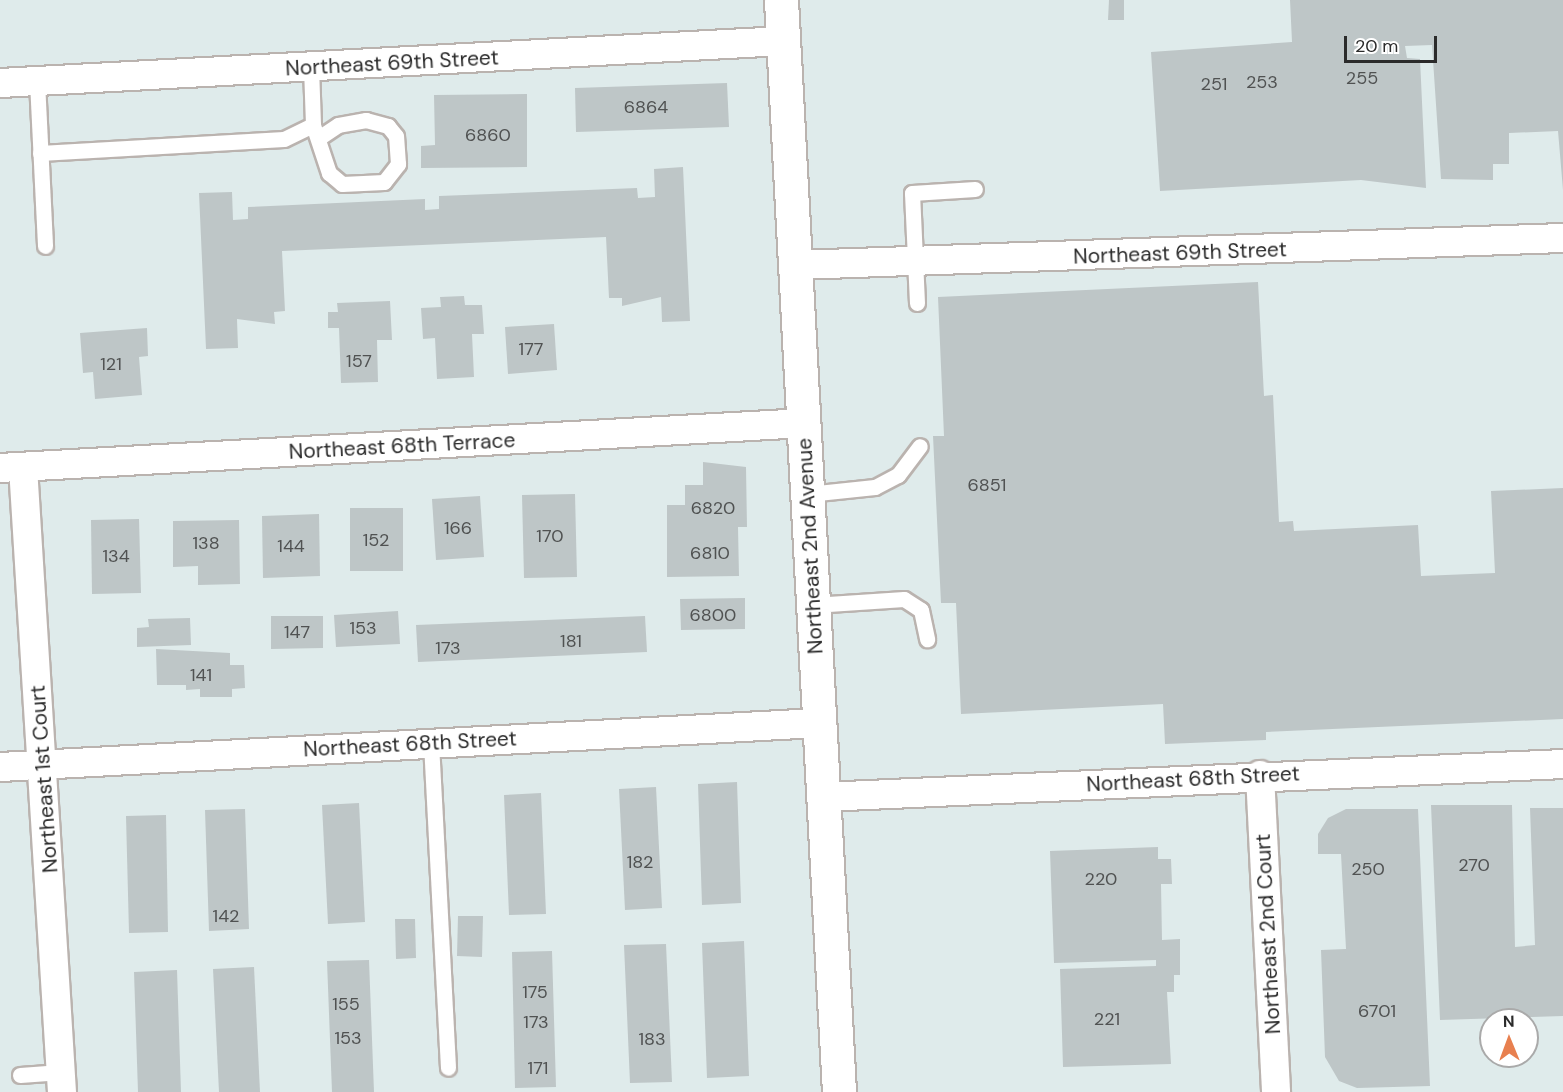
<!DOCTYPE html>
<html>
<head>
<meta charset="utf-8">
<style>
  body { margin:0 }
  #map { position:relative; width:1563px; height:1092px; overflow:hidden; background:#dfebeb; font-family:"DM Sans",sans-serif }
  div>[style] { position:absolute }
  [style*='--x'] { left:calc(var(--x)*1px); top:calc(var(--y)*1px); width:calc(var(--w)*1px); rotate:calc(var(--a)*1deg) }
  .building>* { inset:0; background:#bec6c7 }
  .roads { filter:drop-shadow(2px 0 #bab3af) drop-shadow(-2px 0 #bab3af) drop-shadow(0 2px #bab3af) drop-shadow(0 -2px #bab3af) }
  .service>* { height:15px; margin:-7.5px; padding:0 7.5px; transform-origin:7.5px; border-radius:7.5px; background:#fff }
  .minor>* { height:28px; margin:-14px; padding:0 14px; transform-origin:14px; border-radius:14px; background:#fff }
  .secondary>* { height:33px; margin:-16.5px; padding:0 16.5px; transform-origin:16.5px; border-radius:16.5px; background:#fff }
  span { translate:-50% -50%; white-space:nowrap; text-align:center; line-height:1.15; -webkit-text-stroke:4.5px #fff; paint-order:stroke }
  .number-label { font-size:18px; color:#505252 }
  .number-label span { -webkit-text-stroke-width:0 }
  .street-label { font-size:21px; color:#2b2b2b }
  .north { position:absolute; left:1479px; top:1008px; width:60px; height:60px; box-sizing:border-box; background:#fff; border:2px solid #aaa; border-radius:50%; rotate:359deg; font-size:16px; font-weight:700; line-height:24px; text-align:center; color:#2b2b2b }
  .north::after { content:''; display:block; margin:auto; width:21px; height:27px; background:#e8804f; clip-path:polygon(50% 0,100% 100%,50% 72%,0 100%) }
  .scale { position:absolute; left:1344px; top:36px; width:93px; height:27px; box-sizing:border-box; border:3px solid #2b2b2b; border-top:0; padding-left:8px; font-size:18px; line-height:21px; white-space:nowrap; color:#2b2b2b; -webkit-text-stroke:4px #fff; paint-order:stroke }
</style>
</head>
<body>
<div id="map">
  <div class="building">
    <i style="clip-path:polygon(1109px 0,1124px 0,1124px 20px,1108px 20px)"></i>
    <i style="clip-path:polygon(1290px 0,1563px 0,1563px 190px,1558px 131px,1509px 133px,1509px 164px,1493px 164px,1493px 180px,1441px 179px,1432px 45px,1405px 46px,1407px 58px,1420px 59px,1426px 188px,1361px 180px,1160px 191px,1151px 52px,1292px 42px)"></i>
    <i style="clip-path:polygon(727px 83px,729px 127px,576px 132px,575px 88px)"></i>
    <i style="clip-path:polygon(527px 94px,527px 167px,421px 168px,421px 146px,435px 145px,434px 95px)"></i>
    <i style="clip-path:polygon(683px 167px,690px 321px,662px 322px,661px 297px,622px 306px,622px 298px,609px 298px,606px 237px,282px 251px,285px 311px,274px 312px,275px 324px,237px 319px,238px 348px,206px 349px,199px 193px,232px 192px,233px 220px,248px 219px,248px 207px,425px 199px,425px 210px,439px 209px,439px 196px,637px 188px,638px 198px,655px 197px,654px 169px)"></i>
    <i style="clip-path:polygon(1258px 282px,1264px 396px,1273px 395px,1279px 522px,1293px 521px,1294px 531px,1418px 525px,1421px 576px,1495px 573px,1491px 491px,1563px 488px,1563px 719px,1266px 732px,1266px 740px,1165px 744px,1163px 704px,961px 714px,956px 603px,941px 603px,933px 436px,944px 436px,938px 297px)"></i>
    <i style="clip-path:polygon(464px 296px,465px 305px,482px 305px,484px 334px,472px 334px,474px 377px,437px 379px,435px 338px,423px 339px,421px 308px,441px 307px,440px 297px)"></i>
    <i style="clip-path:polygon(390px 301px,392px 340px,377px 340px,378px 382px,341px 383px,339px 328px,328px 328px,328px 312px,338px 312px,337px 303px)"></i>
    <i style="clip-path:polygon(554px 324px,557px 370px,508px 374px,505px 327px)"></i>
    <i style="clip-path:polygon(147px 328px,148px 356px,139px 357px,142px 395px,95px 399px,93px 372px,83px 373px,80px 333px)"></i>
    <i style="clip-path:polygon(703px 462px,746px 467px,747px 527px,738px 527px,739px 576px,667px 577px,667px 505px,685px 505px,685px 485px,703px 485px)"></i>
    <i style="clip-path:polygon(575px 494px,577px 577px,524px 578px,522px 495px)"></i>
    <i style="clip-path:polygon(480px 496px,484px 557px,436px 560px,432px 499px)"></i>
    <i style="clip-path:polygon(350px 508px,403px 508px,403px 571px,350px 571px)"></i>
    <i style="clip-path:polygon(319px 514px,320px 576px,263px 578px,262px 516px)"></i>
    <i style="clip-path:polygon(139px 519px,141px 593px,92px 594px,91px 520px)"></i>
    <i style="clip-path:polygon(239px 520px,240px 584px,198px 585px,198px 566px,173px 567px,173px 521px)"></i>
    <i style="clip-path:polygon(745px 598px,745px 629px,681px 630px,680px 599px)"></i>
    <i style="clip-path:polygon(398px 611px,400px 644px,336px 647px,334px 615px)"></i>
    <i style="clip-path:polygon(271px 616px,323px 616px,323px 648px,271px 649px)"></i>
    <i style="clip-path:polygon(645px 616px,647px 652px,418px 662px,416px 625px)"></i>
    <i style="clip-path:polygon(190px 618px,191px 645px,137px 647px,137px 628px,149px 627px,148px 619px)"></i>
    <i style="clip-path:polygon(156px 649px,230px 653px,230px 665px,244px 665px,245px 688px,232px 689px,232px 697px,200px 697px,200px 689px,186px 690px,186px 685px,157px 685px)"></i>
    <i style="clip-path:polygon(737px 782px,741px 903px,702px 905px,698px 784px)"></i>
    <i style="clip-path:polygon(656px 787px,662px 908px,625px 910px,619px 789px)"></i>
    <i style="clip-path:polygon(541px 793px,546px 914px,509px 915px,504px 795px)"></i>
    <i style="clip-path:polygon(359px 803px,365px 922px,328px 924px,322px 805px)"></i>
    <i style="clip-path:polygon(1431px 805px,1512px 805px,1515px 947px,1535px 945px,1530px 808px,1563px 808px,1563px 1016px,1440px 1020px)"></i>
    <i style="clip-path:polygon(245px 809px,249px 929px,209px 931px,205px 810px)"></i>
    <i style="clip-path:polygon(1346px 809px,1418px 809px,1430px 1086px,1357px 1088px,1339px 1081px,1325px 1057px,1321px 950px,1346px 949px,1341px 854px,1318px 854px,1318px 834px,1328px 818px)"></i>
    <i style="clip-path:polygon(166px 815px,168px 932px,129px 933px,126px 816px)"></i>
    <i style="clip-path:polygon(1158px 847px,1158px 859px,1171px 859px,1172px 884px,1161px 884px,1162px 940px,1180px 939px,1180px 975px,1174px 975px,1174px 992px,1167px 992px,1171px 1064px,1063px 1067px,1060px 969px,1156px 966px,1156px 960px,1054px 963px,1050px 851px)"></i>
    <i style="clip-path:polygon(458px 916px,483px 916px,482px 957px,457px 956px)"></i>
    <i style="clip-path:polygon(395px 919px,415px 919px,416px 958px,396px 959px)"></i>
    <i style="clip-path:polygon(744px 941px,749px 1076px,707px 1078px,702px 943px)"></i>
    <i style="clip-path:polygon(666px 944px,672px 1082px,630px 1083px,624px 945px)"></i>
    <i style="clip-path:polygon(552px 951px,556px 1087px,515px 1088px,512px 952px)"></i>
    <i style="clip-path:polygon(369px 960px,374px 1092px,332px 1092px,327px 961px)"></i>
    <i style="clip-path:polygon(254px 967px,260px 1092px,219px 1092px,213px 969px)"></i>
    <i style="clip-path:polygon(177px 970px,181px 1092px,138px 1092px,134px 972px)"></i>
  </div>
  <div class="roads">
    <div class="service">
      <i style="--x:311;--y:67;--w:58;--a:88"></i>
      <i style="--x:313;--y:125;--w:51;--a:71.6"></i>
      <i style="--x:329;--y:173;--w:17;--a:40"></i>
      <i style="--x:342;--y:184;--w:42;--a:-2.7"></i>
      <i style="--x:384;--y:182;--w:23;--a:-52"></i>
      <i style="--x:398;--y:164;--w:28;--a:-94"></i>
      <i style="--x:396;--y:136;--w:13;--a:-129"></i>
      <i style="--x:388;--y:126;--w:23;--a:-165"></i>
      <i style="--x:366;--y:120;--w:28;--a:170"></i>
      <i style="--x:338;--y:125;--w:22;--a:146"></i>
      <i style="--x:37;--y:81;--w:165;--a:87.2"></i>
      <i style="--x:40;--y:153;--w:244;--a:-3.3"></i>
      <i style="--x:284;--y:139;--w:32;--a:-26"></i>
      <i style="--x:917;--y:303;--w:110;--a:-92.6"></i>
      <i style="--x:912;--y:193;--w:63;--a:-3.6"></i>
      <i style="--x:808;--y:494;--w:67;--a:-6"></i>
      <i style="--x:875;--y:487;--w:26;--a:-28"></i>
      <i style="--x:898;--y:475;--w:36;--a:-53"></i>
      <i style="--x:813;--y:605;--w:91;--a:-3.8"></i>
      <i style="--x:904;--y:599;--w:20;--a:33"></i>
      <i style="--x:921;--y:610;--w:30;--a:78"></i>
      <i style="--x:431;--y:743;--w:325;--a:87"></i>
      <i style="--x:20;--y:1075;--w:41;--a:-4.2"></i>
    </div>
    <div class="minor">
      <i style="--x:0;--y:83;--w:784;--a:-3.07"></i>
      <i style="--x:797;--y:265;--w:766;--a:-2.02"></i>
      <i style="--x:23;--y:467;--w:626;--a:86.43"></i>
      <i style="--x:0;--y:468;--w:805;--a:-3.2"></i>
      <i style="--x:0;--y:767;--w:820;--a:-3.08"></i>
      <i style="--x:1260;--y:775;--w:317;--a:87.1"></i>
      <i style="--x:823;--y:797;--w:741;--a:-2.55"></i>
    </div>
    <div class="secondary">
      <i style="--x:781;--y:0;--w:1094;--a:86.96"></i>
    </div>
  </div>
  <div class="number-label">
    <span style="left:1362px;top:78px">255</span>
    <span style="left:1262px;top:82px">253</span>
    <span style="left:1214px;top:84px">251</span>
    <span style="left:646px;top:107px">6864</span>
    <span style="left:488px;top:135px">6860</span>
    <span style="left:531px;top:349px">177</span>
    <span style="left:359px;top:361px">157</span>
    <span style="left:111px;top:364px">121</span>
    <span style="left:987px;top:485px">6851</span>
    <span style="left:713px;top:508px">6820</span>
    <span style="left:458px;top:528px">166</span>
    <span style="left:550px;top:536px">170</span>
    <span style="left:376px;top:540px">152</span>
    <span style="left:206px;top:543px">138</span>
    <span style="left:291px;top:546px">144</span>
    <span style="left:710px;top:553px">6810</span>
    <span style="left:116px;top:556px">134</span>
    <span style="left:713px;top:615px">6800</span>
    <span style="left:363px;top:628px">153</span>
    <span style="left:297px;top:632px">147</span>
    <span style="left:571px;top:641px">181</span>
    <span style="left:448px;top:648px">173</span>
    <span style="left:201px;top:675px">141</span>
    <span style="left:640px;top:862px">182</span>
    <span style="left:1474px;top:865px">270</span>
    <span style="left:1368px;top:869px">250</span>
    <span style="left:1101px;top:879px">220</span>
    <span style="left:226px;top:916px">142</span>
    <span style="left:535px;top:992px">175</span>
    <span style="left:346px;top:1004px">155</span>
    <span style="left:1377px;top:1011px">6701</span>
    <span style="left:1107px;top:1019px">221</span>
    <span style="left:536px;top:1022px">173</span>
    <span style="left:348px;top:1038px">153</span>
    <span style="left:652px;top:1039px">183</span>
    <span style="left:538px;top:1068px">171</span>
  </div>
  <div class="street-label">
    <span style="left:392px;top:63px;rotate:-3deg">Northeast 69th Street</span>
    <span style="left:1180px;top:253px;rotate:-2deg">Northeast 69th Street</span>
    <span style="left:402px;top:446px;rotate:-3deg">Northeast 68th Terrace</span>
    <span style="left:810px;top:546px;rotate:-93deg">Northeast 2nd Avenue</span>
    <span style="left:410px;top:744px;rotate:-3deg">Northeast 68th Street</span>
    <span style="left:44px;top:779px;rotate:-94deg">Northeast 1st Court</span>
    <span style="left:1193px;top:779px;rotate:-3deg">Northeast 68th Street</span>
    <span style="left:1268px;top:934px;rotate:-93deg">Northeast 2nd Court</span>
  </div>
  <div class="north">N</div>
  <div class="scale">20 m</div>
</div>
</body>
</html>
